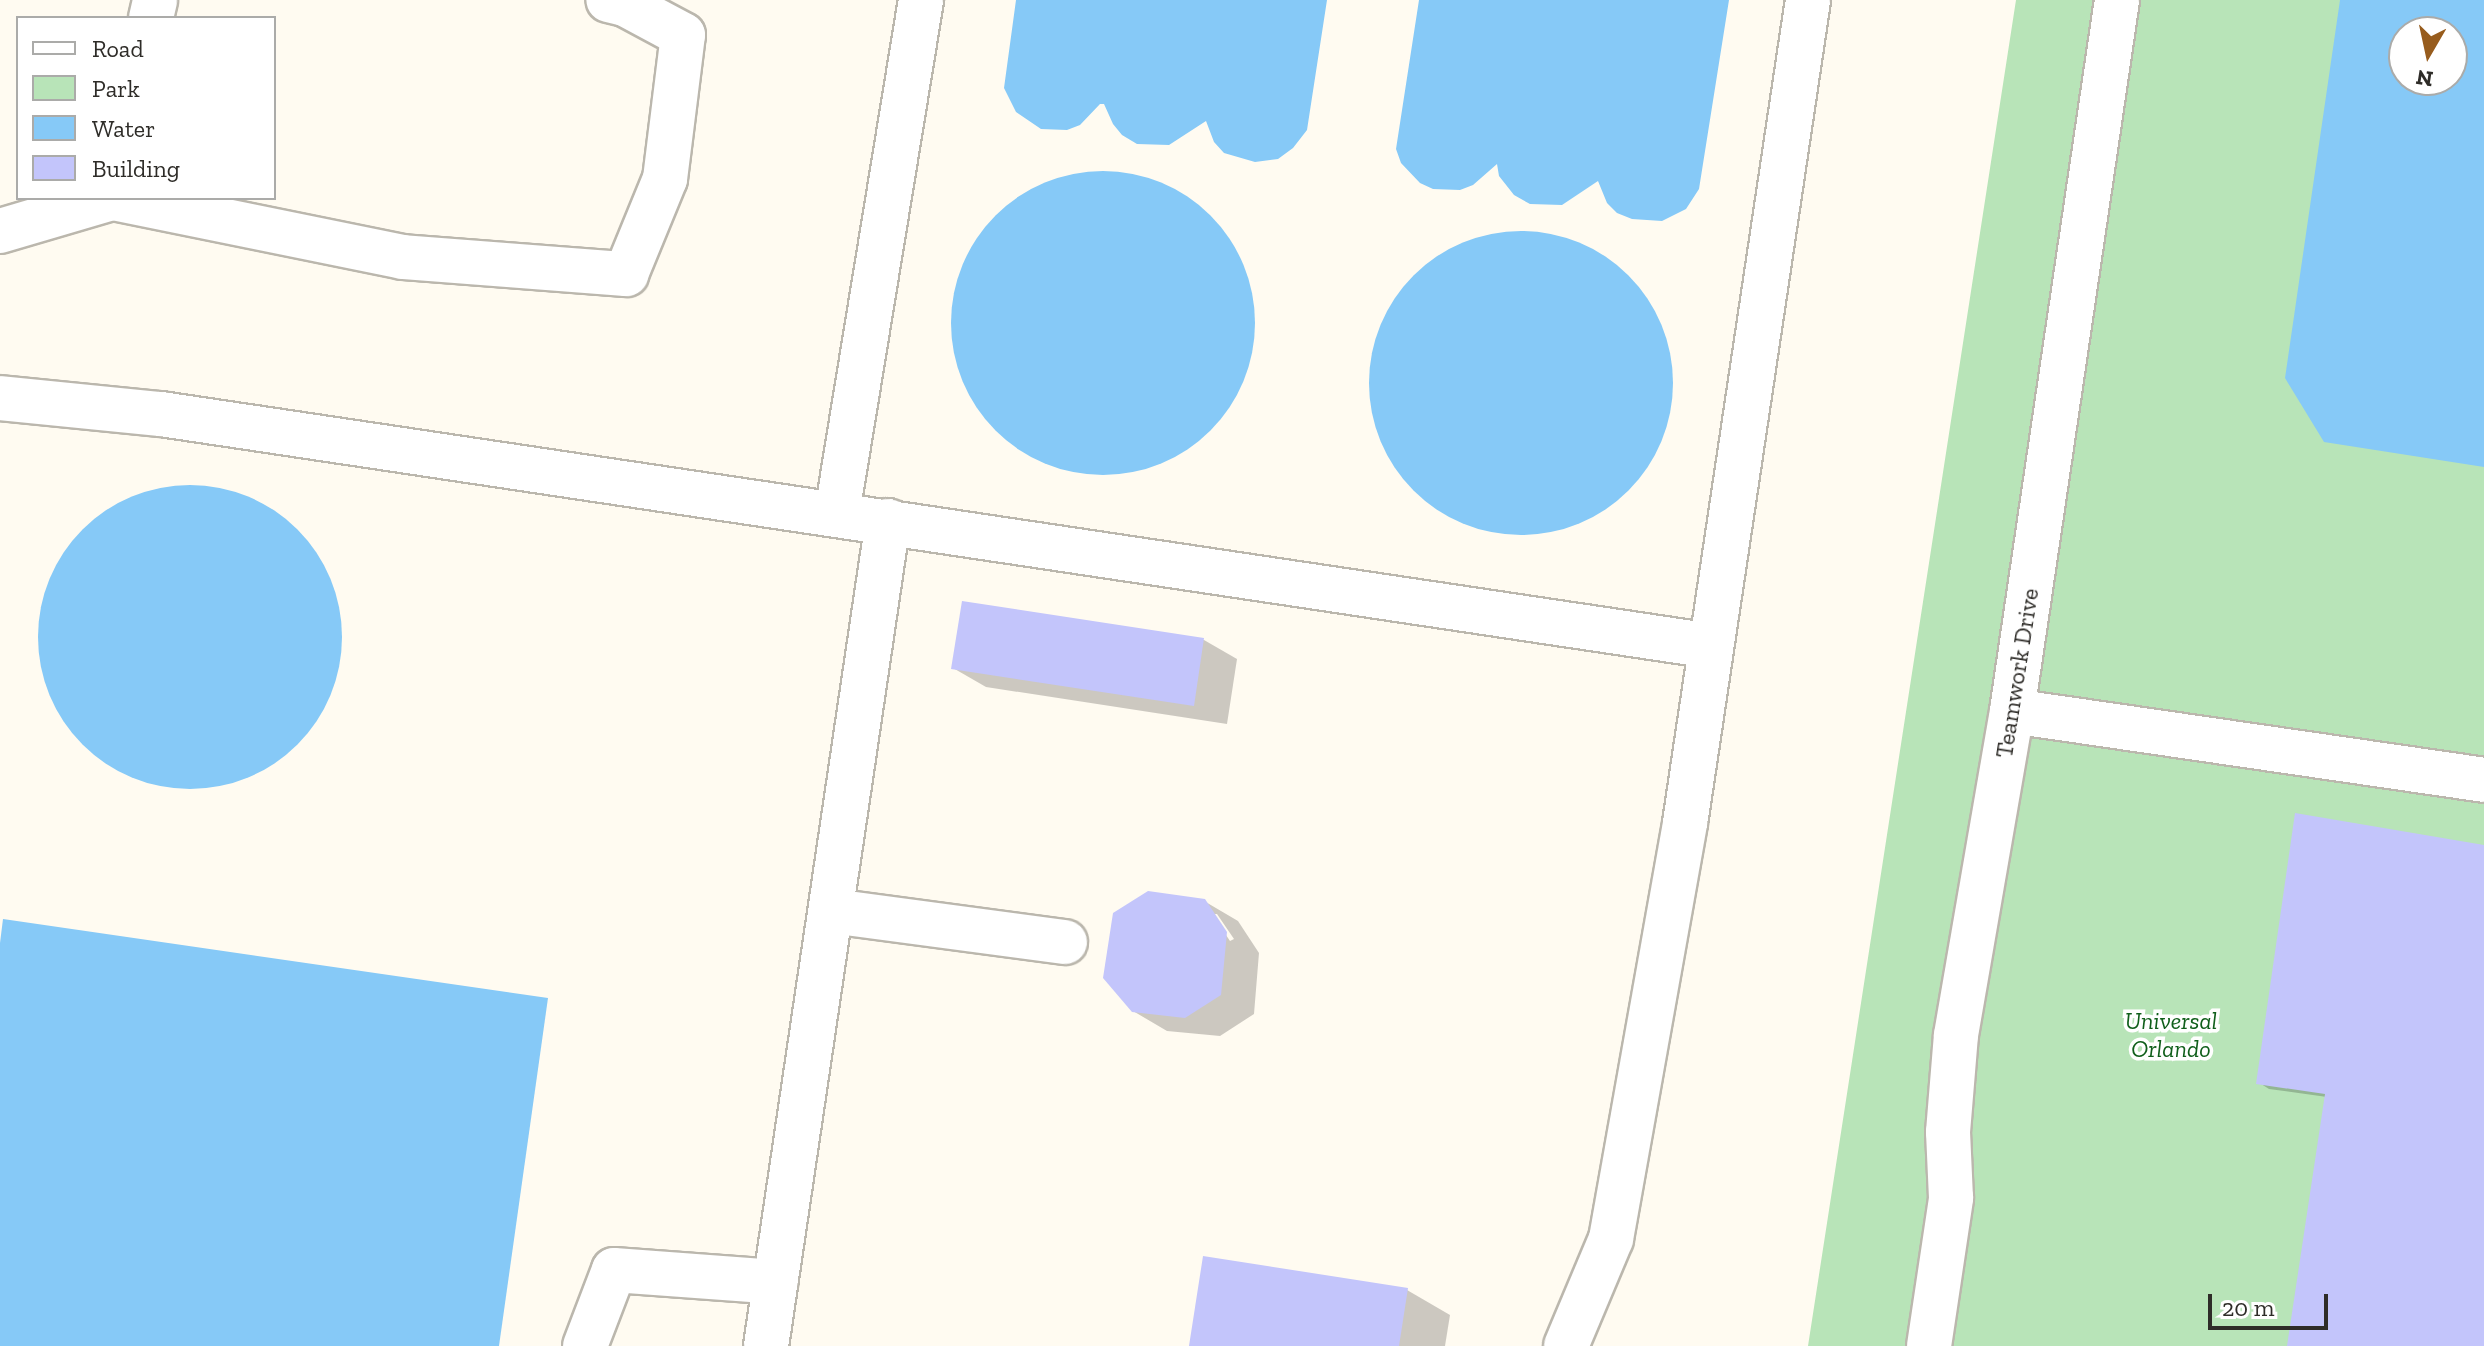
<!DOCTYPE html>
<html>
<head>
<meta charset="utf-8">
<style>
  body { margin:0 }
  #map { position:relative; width:2484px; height:1346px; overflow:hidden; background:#fffbf1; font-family:"Zilla Slab",serif }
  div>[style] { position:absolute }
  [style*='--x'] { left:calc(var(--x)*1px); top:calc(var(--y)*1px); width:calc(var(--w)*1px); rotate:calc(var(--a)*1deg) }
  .green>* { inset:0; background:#b8e4b8 }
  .water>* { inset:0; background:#86c9f7 }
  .round { border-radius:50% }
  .shadow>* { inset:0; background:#0003 }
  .building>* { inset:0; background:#c3c5fb }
  .roads { filter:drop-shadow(2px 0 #bbb7ad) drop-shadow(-2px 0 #bbb7ad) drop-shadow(0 2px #bbb7ad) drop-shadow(0 -2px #bbb7ad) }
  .minor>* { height:44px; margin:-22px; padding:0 22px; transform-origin:22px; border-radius:22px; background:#fff }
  span { translate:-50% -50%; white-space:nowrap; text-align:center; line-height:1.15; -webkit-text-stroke:7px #fff; paint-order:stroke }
  .street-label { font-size:24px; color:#2e2c28 }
  .park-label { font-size:24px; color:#105f1b; font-style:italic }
  .legend { position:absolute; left:16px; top:16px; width:260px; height:184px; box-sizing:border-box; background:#fff; border:2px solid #ababa9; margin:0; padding:10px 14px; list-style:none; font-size:24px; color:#2e2c28 }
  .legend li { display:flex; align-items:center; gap:16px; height:40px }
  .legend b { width:40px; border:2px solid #ababa9 }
  .north { position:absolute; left:2388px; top:16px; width:80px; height:80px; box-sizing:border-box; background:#fff; border:2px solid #ababa9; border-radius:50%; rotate:189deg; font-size:22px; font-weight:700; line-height:32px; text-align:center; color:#2e2c28 }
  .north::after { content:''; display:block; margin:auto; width:28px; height:36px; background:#975c1d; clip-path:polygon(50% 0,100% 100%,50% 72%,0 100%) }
  .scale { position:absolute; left:2208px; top:1294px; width:120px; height:36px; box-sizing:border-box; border:4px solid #2e2c28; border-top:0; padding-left:10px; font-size:24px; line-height:28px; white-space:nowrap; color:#2e2c28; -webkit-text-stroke:6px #fff; paint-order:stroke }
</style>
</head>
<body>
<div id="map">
  <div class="green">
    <i style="clip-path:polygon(evenodd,2016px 0,2484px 0,2484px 1346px,1808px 1346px,2016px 0,2404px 32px,2452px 32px,2452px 80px,2404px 80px,2404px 32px)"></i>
  </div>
  <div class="water">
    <i style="clip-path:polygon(1016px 0,1327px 0,1307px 130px,1293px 148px,1278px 159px,1255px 162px,1224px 153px,1214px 142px,1206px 121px,1169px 145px,1137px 144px,1122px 135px,1113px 124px,1104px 104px,1100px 104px,1080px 125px,1067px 130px,1041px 129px,1016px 112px,1004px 88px)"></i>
    <i style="clip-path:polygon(1419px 0,1729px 0,1699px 189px,1686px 209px,1662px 221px,1632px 219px,1617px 213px,1607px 203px,1598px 181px,1562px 205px,1530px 204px,1514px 195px,1499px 176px,1497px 164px,1473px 185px,1460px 190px,1433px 189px,1420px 183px,1401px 163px,1396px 149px)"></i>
    <i style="clip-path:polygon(evenodd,2340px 0,2484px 0,2484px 467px,2324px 442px,2285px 378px,2340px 0,2404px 32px,2452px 32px,2452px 80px,2404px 80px,2404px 32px)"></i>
    <i class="round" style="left:951px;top:171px;width:304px;height:304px"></i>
    <i class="round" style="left:1369px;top:231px;width:304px;height:304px"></i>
    <i class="round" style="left:38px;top:485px;width:304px;height:304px"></i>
    <i style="clip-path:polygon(3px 919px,548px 998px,499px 1346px,0 1346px,0 943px)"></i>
  </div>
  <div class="shadow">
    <i style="clip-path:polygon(963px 603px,1204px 640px,1237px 659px,1227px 724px,986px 687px,953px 668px)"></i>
    <i style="clip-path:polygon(2484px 847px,2484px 1346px,2289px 1346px,2327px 1097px,2269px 1089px,2258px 1082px)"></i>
    <i style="clip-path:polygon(evenodd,1204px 901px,1238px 921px,1259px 953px,1254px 1014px,1220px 1036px,1167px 1031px,1133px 1011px,1204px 901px,1212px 914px,1217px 914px,1234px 939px,1230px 941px,1212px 914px)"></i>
    <i style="clip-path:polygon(1407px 1290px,1450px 1315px,1445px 1346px,1192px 1346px)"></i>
  </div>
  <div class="building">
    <i style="clip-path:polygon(962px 601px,1204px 638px,1194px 706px,951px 669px)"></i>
    <i style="clip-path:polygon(2295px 813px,2484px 845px,2484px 1346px,2287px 1346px,2325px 1094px,2256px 1084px)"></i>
    <i style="clip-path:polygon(1148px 891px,1205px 899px,1227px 932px,1221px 995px,1185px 1018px,1132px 1012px,1103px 978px,1113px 913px)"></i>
    <i style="clip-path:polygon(1203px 1256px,1408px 1288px,1399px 1346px,1189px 1346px)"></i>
  </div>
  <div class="roads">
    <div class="minor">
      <i style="--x:151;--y:18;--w:18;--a:-77"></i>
      <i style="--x:113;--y:198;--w:296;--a:11.5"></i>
      <i style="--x:403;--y:257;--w:224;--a:4.4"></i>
      <i style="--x:626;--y:274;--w:103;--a:-67.7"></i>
      <i style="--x:665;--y:179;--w:145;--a:-82.9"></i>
      <i style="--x:683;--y:35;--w:66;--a:-151.9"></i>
      <i style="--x:625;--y:4;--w:17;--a:-167"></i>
      <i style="--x:0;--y:231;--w:117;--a:-16.4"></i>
      <i style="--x:0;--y:398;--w:162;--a:5.7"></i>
      <i style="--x:161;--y:414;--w:1567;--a:8.51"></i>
      <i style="--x:837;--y:513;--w:520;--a:-80.7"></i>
      <i style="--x:2012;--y:711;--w:477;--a:8.3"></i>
      <i style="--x:832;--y:911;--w:235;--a:7.6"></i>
      <i style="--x:585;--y:1346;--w:81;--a:-69.1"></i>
      <i style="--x:614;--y:1270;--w:162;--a:4.2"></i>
      <i style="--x:766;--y:1346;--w:834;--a:-81.59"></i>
      <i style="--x:1566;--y:1346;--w:116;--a:-67.2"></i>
      <i style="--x:1611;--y:1239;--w:423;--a:-79.9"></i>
      <i style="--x:1685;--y:823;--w:832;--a:-81.5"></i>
      <i style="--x:1929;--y:1346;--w:150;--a:-81.5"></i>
      <i style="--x:1951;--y:1198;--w:66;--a:-92.6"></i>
      <i style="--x:1948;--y:1132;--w:97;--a:-85.3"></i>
      <i style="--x:1956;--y:1035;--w:329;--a:-80.2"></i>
      <i style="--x:2012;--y:711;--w:719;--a:-81.6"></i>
    </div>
  </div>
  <div class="street-label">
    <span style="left:2017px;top:673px;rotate:-81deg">Teamwork Drive</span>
  </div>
  <div class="park-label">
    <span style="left:2171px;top:1035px">Universal<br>Orlando</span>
  </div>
  <ul class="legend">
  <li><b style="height:10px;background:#fff"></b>Road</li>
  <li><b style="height:22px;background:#b8e4b8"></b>Park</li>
  <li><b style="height:22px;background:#86c9f7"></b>Water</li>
  <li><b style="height:22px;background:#c3c5fb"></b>Building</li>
  </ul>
  <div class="north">N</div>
  <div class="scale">20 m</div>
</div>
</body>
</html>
